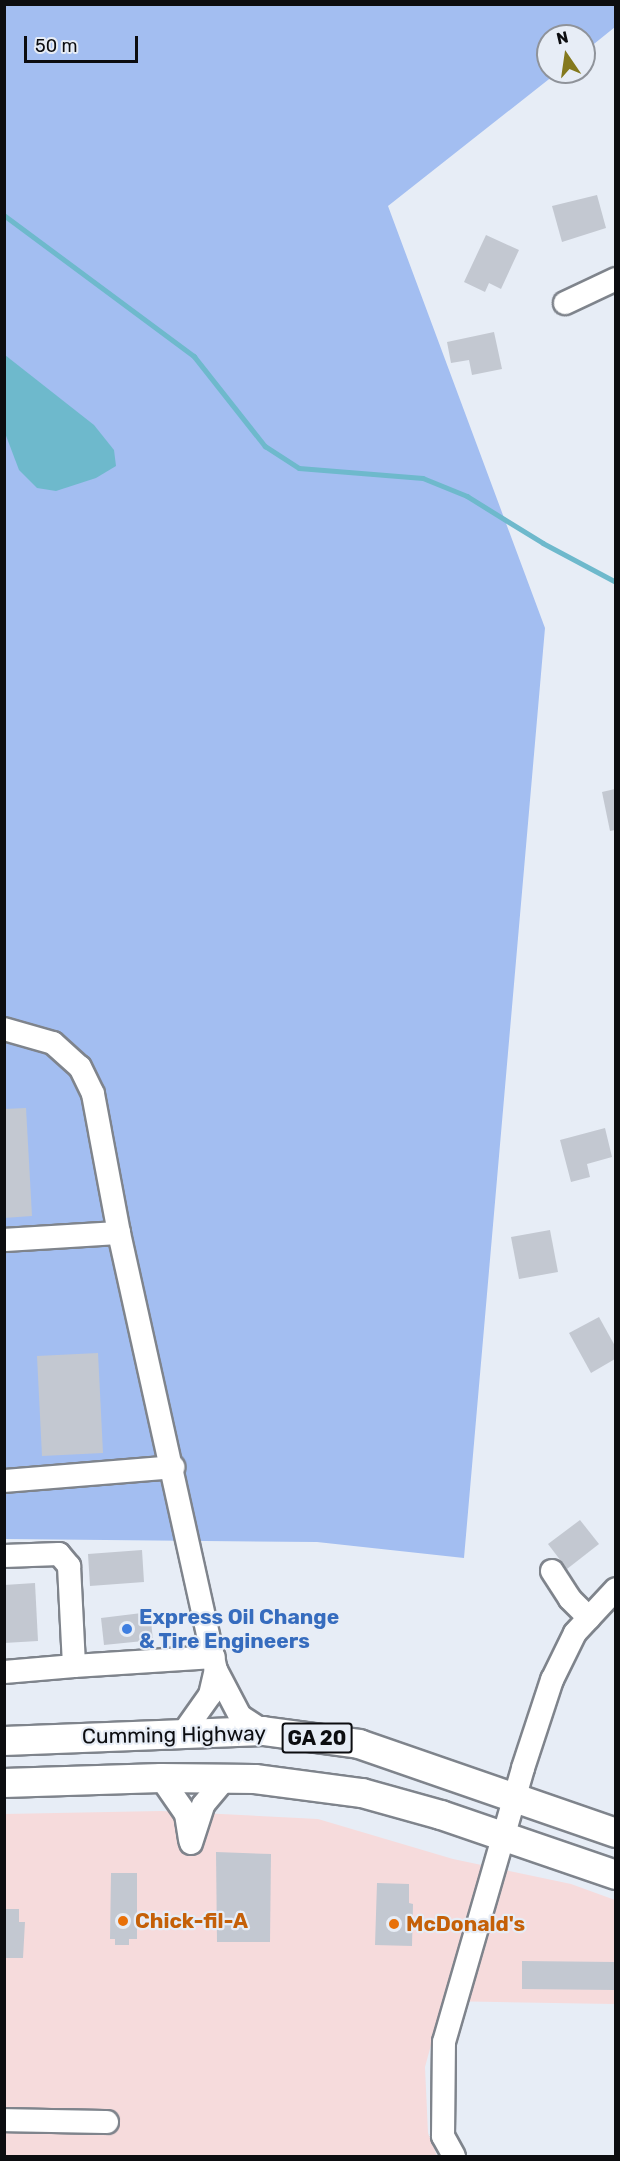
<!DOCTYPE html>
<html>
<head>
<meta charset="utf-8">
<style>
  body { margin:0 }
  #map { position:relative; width:620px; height:2161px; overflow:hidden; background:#e7edf6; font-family:Rubik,sans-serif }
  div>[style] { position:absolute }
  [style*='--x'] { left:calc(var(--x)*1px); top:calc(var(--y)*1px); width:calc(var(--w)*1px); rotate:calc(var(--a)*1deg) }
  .commercial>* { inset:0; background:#f6dbdc }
  .forest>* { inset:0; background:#a3bef1 }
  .water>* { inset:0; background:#6eb9cc }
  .stream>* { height:4.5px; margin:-2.25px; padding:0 2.25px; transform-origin:2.25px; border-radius:2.25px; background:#6eb9cc }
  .building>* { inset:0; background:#c3c8d1 }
  .roads { filter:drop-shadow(2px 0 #7f848c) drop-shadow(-2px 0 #7f848c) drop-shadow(0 2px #7f848c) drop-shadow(0 -2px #7f848c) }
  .minor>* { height:22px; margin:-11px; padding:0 11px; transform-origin:11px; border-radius:11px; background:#fff }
  .major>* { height:28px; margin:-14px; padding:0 14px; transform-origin:14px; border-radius:14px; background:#fff }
  .dots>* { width:16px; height:16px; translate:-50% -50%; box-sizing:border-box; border:3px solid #e7edf6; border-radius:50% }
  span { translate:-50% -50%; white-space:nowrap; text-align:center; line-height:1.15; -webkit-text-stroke:4.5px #e7edf6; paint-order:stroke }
  .shield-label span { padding:2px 4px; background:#e7edf6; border:2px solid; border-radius:4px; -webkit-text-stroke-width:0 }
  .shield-label { font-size:20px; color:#0c0d10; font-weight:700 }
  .shop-label { font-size:21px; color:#366cbe; font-weight:700 }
  .left { translate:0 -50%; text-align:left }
  .street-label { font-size:21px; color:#0c0d10 }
  .food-label { font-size:21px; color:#c56008; font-weight:700 }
  .frame { position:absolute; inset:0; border:6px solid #0c0d10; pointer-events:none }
  .north { position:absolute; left:536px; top:24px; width:60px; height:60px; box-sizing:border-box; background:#e7edf6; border:2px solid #8f939a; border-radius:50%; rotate:347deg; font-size:16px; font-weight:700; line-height:24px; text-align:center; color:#0c0d10 }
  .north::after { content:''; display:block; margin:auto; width:21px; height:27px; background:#84791d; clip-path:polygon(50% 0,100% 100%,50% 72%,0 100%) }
  .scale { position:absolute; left:24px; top:36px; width:114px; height:27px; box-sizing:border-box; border:3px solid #0c0d10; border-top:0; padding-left:8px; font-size:18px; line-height:21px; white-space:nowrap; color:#0c0d10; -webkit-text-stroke:4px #e7edf6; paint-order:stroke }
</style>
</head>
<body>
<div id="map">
  <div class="commercial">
    <i style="clip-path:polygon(161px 1811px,318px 1819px,453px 1859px,571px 1884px,615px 1900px,615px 2004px,443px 2001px,425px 2067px,428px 2133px,437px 2156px,5px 2156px,4px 1814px)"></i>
  </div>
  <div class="forest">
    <i style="clip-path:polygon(4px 5px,615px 5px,615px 27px,584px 52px,584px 36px,548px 36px,548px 72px,558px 72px,388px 206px,545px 628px,464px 1558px,317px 1542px,5px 1539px)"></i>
  </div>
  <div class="water">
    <i style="clip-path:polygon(5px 355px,94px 425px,114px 450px,116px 466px,96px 478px,56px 491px,37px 488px,19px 470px,5px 433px)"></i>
  </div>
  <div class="stream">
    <i style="--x:4;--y:215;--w:237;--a:36.6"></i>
    <i style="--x:194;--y:356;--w:115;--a:51.7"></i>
    <i style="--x:265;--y:446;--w:40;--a:32.9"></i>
    <i style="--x:299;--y:468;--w:124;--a:4.6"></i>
    <i style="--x:423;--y:478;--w:48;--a:22.2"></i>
    <i style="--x:467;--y:496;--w:89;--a:31.7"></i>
    <i style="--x:543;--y:543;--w:83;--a:28.1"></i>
  </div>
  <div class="building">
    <i style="clip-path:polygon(597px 195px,606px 228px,562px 242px,552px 206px)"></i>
    <i style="clip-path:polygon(486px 235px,519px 250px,501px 289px,489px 283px,485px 292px,464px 282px)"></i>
    <i style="clip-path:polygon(494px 332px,502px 369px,472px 375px,469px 360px,451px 363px,447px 342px)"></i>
    <i style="clip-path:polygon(615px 789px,615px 830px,610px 831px,602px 792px)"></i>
    <i style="clip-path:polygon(26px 1108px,32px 1216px,4px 1218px,4px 1109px)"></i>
    <i style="clip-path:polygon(605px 1128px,612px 1157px,587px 1164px,590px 1177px,571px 1182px,560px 1140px)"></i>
    <i style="clip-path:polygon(550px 1230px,558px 1272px,519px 1279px,511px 1237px)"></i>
    <i style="clip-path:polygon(599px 1317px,615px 1346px,615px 1359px,591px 1373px,569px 1333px)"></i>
    <i style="clip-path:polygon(98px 1353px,103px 1453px,42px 1456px,37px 1356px)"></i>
    <i style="clip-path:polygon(580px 1520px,599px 1544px,567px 1569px,548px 1544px)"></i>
    <i style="clip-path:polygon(142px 1550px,144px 1582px,90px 1586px,88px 1554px)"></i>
    <i style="clip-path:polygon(35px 1583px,38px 1641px,4px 1643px,4px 1585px)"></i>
    <i style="clip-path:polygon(150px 1612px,153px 1640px,104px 1645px,101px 1618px)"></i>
    <i style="clip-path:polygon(216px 1852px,271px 1854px,270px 1942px,217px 1942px)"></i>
    <i style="clip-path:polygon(111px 1873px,137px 1873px,137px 1939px,129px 1939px,129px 1945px,115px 1945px,115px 1939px,110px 1939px)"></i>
    <i style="clip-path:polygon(377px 1883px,409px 1884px,409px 1903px,413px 1904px,412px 1946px,375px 1945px)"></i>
    <i style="clip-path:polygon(4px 1909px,19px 1909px,19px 1922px,25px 1922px,23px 1958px,4px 1958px)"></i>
    <i style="clip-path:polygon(522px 1961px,615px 1962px,615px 1990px,522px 1989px)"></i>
  </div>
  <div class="roads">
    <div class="minor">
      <i style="--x:565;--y:303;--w:56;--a:-25.2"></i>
      <i style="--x:4;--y:1029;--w:51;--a:15.9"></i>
      <i style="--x:53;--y:1043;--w:36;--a:42"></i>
      <i style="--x:80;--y:1067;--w:30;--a:64"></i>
      <i style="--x:93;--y:1094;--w:141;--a:79.4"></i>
      <i style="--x:4;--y:1240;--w:115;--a:-3.5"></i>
      <i style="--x:119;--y:1233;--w:448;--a:77.5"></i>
      <i style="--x:4;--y:1481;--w:170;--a:-4.7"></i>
      <i style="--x:4;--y:1556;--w:55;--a:-2.1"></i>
      <i style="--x:59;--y:1554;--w:16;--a:50"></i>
      <i style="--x:69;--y:1566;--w:100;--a:87.1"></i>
      <i style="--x:74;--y:1666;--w:70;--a:175.1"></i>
      <i style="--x:552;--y:1571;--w:33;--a:57"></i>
      <i style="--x:570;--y:1599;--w:27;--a:45"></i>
      <i style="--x:74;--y:1666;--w:140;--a:-3.7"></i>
      <i style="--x:183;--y:1733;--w:47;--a:-54.6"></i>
      <i style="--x:210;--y:1695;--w:26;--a:-77"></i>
      <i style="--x:216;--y:1670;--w:52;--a:62.4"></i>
      <i style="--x:240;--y:1716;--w:27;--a:33"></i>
      <i style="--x:161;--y:1778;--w:44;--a:55.2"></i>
      <i style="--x:186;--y:1814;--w:26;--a:81"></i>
      <i style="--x:191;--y:1843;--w:40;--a:-72"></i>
      <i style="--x:203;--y:1805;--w:34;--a:-50"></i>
      <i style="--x:4;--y:2120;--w:103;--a:1.1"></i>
      <i style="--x:454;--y:2156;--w:23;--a:-119"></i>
      <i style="--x:443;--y:2136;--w:94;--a:-89.4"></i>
      <i style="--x:444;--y:2042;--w:285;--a:-73.9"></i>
      <i style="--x:523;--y:1768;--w:93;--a:-71.8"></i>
      <i style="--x:552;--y:1680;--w:52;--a:-63.9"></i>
      <i style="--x:575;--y:1633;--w:60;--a:-47"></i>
    </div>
    <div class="major">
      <i style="--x:4;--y:1741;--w:259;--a:-2.2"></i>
      <i style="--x:263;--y:1731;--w:97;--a:7.7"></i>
      <i style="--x:359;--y:1744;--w:272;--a:19.1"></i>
      <i style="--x:4;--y:1783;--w:157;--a:-1.8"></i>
      <i style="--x:161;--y:1778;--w:94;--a:0.6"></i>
      <i style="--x:255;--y:1779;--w:108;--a:7.5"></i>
      <i style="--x:362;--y:1793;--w:82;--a:15.6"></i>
      <i style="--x:441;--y:1815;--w:185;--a:18.9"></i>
    </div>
  </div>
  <div class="dots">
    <i style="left:127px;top:1629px;background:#3f7fe0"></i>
    <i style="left:123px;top:1921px;background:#e8710a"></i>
    <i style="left:394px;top:1924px;background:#e8710a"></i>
  </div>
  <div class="shield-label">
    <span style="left:317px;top:1738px">GA 20</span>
  </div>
  <div class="shop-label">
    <span class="left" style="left:139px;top:1629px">Express Oil Change<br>&amp; Tire Engineers</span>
  </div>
  <div class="street-label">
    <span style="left:174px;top:1735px;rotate:-1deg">Cumming Highway</span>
  </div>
  <div class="food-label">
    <span class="left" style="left:135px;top:1921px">Chick-fil-A</span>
    <span class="left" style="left:406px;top:1924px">McDonald's</span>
  </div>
  <div class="frame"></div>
  <div class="north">N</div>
  <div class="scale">50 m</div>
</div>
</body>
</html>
